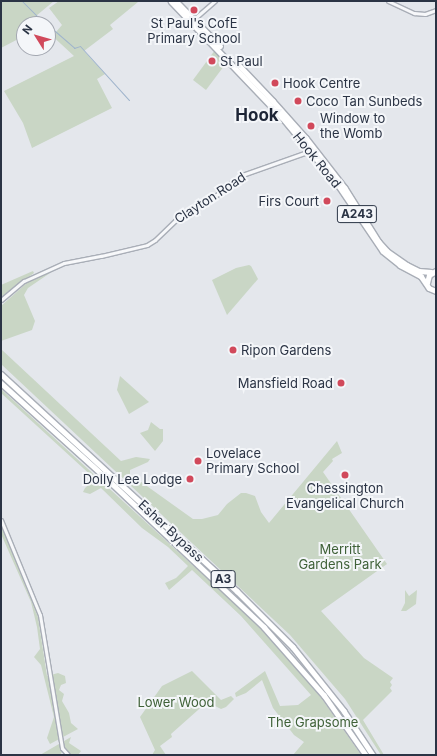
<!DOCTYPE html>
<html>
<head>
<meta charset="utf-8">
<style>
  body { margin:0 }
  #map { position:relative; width:437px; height:756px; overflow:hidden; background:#e4e7ec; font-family:Inter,sans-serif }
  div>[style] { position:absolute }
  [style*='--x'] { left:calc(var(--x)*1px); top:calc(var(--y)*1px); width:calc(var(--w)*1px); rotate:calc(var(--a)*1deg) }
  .green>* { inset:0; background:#c9d6c5 }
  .stream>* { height:1px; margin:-0.5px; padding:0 0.5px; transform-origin:0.5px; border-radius:0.5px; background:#9fb4cc }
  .roads { filter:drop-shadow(1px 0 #a9aeb7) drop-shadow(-1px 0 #a9aeb7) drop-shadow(0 1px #a9aeb7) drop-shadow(0 -1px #a9aeb7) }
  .minor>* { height:3px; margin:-1.5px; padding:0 1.5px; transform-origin:1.5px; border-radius:1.5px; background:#f7f8fa }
  .highway>* { height:4.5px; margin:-2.25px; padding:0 2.25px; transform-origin:2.25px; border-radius:2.25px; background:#fff }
  .dots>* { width:11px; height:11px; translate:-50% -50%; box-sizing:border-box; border:2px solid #f4f6f9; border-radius:50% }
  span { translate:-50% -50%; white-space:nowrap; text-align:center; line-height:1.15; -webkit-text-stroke:4px #f4f6f9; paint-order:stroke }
  .shield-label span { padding:1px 3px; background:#f4f6f9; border:1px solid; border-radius:3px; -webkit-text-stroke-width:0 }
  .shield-label { font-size:12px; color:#2b3445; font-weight:700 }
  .poi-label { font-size:13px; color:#2b3445 }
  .left { translate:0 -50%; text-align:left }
  .right { translate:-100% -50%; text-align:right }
  .street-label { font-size:13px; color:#2b3445 }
  .park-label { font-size:13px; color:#3f6138 }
  .district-label { font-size:17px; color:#1d2536; font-weight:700 }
  .frame { position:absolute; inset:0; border:2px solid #2b3445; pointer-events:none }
  .north { position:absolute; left:16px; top:16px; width:40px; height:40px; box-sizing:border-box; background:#f4f6f9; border:1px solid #a4a8b1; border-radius:50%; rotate:307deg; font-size:11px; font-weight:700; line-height:16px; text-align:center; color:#2b3445 }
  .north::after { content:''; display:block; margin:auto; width:14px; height:18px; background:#d1495b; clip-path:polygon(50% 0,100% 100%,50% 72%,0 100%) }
</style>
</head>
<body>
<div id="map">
  <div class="green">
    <i style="clip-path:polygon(1px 1px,54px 1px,36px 16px,44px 24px,24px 24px,24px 36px,1px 48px)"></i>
    <i style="clip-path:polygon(59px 1px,137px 1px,138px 2px,110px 25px,113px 29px,84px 51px,105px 74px,97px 79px,112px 108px,32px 148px,23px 123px,4px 91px,74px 56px,48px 32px,48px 25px,56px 32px,62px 25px,49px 8px)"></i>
    <i style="clip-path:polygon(215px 50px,227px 62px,206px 90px,193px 80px)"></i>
    <i style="clip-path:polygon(249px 265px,251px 266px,258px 279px,227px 315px,212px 280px,236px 268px)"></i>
    <i style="clip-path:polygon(52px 269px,53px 271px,28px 288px,24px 295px,35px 321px,32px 330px,1px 341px,1px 306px,29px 281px)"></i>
    <i style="clip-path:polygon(33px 271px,34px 273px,1px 297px,1px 285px)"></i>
    <i style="clip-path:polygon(1px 349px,121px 461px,136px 457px,150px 459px,148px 462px,130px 470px,130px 474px,193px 519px,202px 519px,218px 515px,227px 504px,241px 493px,246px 493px,255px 496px,261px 512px,269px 523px,337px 441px,342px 453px,332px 459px,333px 461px,323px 472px,387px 564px,321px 611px,364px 658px,393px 678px,390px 682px,392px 685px,390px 688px,392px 691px,363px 720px,384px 755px,381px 755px,345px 699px,290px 635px,1px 364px)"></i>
    <i style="clip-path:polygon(120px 376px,149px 402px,129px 414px,117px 390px)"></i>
    <i style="clip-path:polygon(1px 389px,248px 616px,284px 652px,320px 696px,361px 755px,293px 755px,304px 742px,294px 735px,273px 708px,262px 680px,246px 693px,236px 697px,235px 693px,265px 671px,280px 706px,298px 705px,311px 695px,241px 616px,192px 570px,169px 590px,165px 583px,176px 578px,188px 566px,168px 547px,142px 528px,101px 488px,90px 494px,83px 492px,85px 488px,95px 479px,1px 393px)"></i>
    <i style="clip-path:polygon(151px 422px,160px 429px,163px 429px,163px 441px,155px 451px,140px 433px,148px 430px)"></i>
    <i style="clip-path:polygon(1px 525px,38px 617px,47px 676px,58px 673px,65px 676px,66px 683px,61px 685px,59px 690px,64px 694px,62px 701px,69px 713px,71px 723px,78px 729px,50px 744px,47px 738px,54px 717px,41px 665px,34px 657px,40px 649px,37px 627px,31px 602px,1px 534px)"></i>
    <i style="clip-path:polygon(405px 590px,409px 596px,417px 590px,416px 604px,406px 611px,401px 611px,405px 603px)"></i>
    <i style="clip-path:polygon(192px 671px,221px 700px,231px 696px,234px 699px,226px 707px,221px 709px,207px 702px,171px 734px,172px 737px,160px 746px,166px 755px,152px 755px,155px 750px,140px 717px,162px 686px)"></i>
    <i style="clip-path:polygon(71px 737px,69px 743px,81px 751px,78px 755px,66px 755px,62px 752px,60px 755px,40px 755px)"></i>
  </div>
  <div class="stream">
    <i style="--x:22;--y:1;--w:21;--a:45"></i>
    <i style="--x:38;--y:16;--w:12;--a:42"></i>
    <i style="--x:48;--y:25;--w:35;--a:41"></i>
    <i style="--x:74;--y:48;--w:6;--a:-18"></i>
    <i style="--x:80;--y:46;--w:73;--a:47.8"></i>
  </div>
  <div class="roads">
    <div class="minor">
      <i style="--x:388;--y:1;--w:29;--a:25"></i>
      <i style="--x:414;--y:13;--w:11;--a:5"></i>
      <i style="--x:425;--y:14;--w:12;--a:-20"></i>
      <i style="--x:194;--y:19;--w:28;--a:-41"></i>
      <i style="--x:1;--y:300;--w:30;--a:-40"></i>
      <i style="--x:24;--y:281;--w:44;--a:-24.2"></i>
      <i style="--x:64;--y:263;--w:38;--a:-11"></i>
      <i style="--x:101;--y:256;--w:47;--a:-13.4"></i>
      <i style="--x:147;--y:245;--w:9;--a:-32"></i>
      <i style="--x:155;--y:240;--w:33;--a:-44"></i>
      <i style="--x:179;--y:217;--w:45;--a:-30.5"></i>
      <i style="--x:218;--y:194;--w:18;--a:-41"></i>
      <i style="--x:232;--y:182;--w:15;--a:-32"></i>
      <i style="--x:245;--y:174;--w:66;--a:-19.5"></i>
      <i style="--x:307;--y:152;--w:4;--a:0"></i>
      <i style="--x:1;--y:520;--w:103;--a:67.7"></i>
      <i style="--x:40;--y:615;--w:135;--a:80.6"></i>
      <i style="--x:62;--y:748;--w:9;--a:49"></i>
    </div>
    <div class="highway">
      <i style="--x:171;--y:1;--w:161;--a:46.3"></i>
      <i style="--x:282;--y:117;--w:89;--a:50.4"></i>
      <i style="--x:339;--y:186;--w:78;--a:55.9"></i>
      <i style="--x:383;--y:251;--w:22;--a:39"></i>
      <i style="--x:400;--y:265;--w:24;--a:28"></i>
      <i style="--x:421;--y:276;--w:14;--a:56"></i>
      <i style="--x:429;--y:288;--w:8;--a:23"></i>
      <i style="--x:176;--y:1;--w:63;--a:45.6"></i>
      <i style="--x:238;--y:64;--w:51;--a:46.6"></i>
      <i style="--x:273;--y:101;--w:50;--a:48.3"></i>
      <i style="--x:306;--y:138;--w:63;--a:52"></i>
      <i style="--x:345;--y:188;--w:64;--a:57.8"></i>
      <i style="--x:379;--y:242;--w:12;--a:48"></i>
      <i style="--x:387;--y:251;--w:24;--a:35"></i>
      <i style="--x:407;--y:265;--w:13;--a:27"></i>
      <i style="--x:419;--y:271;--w:12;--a:5"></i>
      <i style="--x:427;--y:283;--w:8;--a:-76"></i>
      <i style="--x:429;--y:275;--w:8;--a:-30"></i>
      <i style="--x:1;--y:374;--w:321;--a:42.6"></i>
      <i style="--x:237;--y:591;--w:79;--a:45"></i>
      <i style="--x:293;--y:647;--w:82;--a:51.4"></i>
      <i style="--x:344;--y:711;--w:53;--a:56.6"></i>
      <i style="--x:1;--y:383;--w:139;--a:42.1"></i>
      <i style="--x:104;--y:476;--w:220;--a:43.3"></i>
      <i style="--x:264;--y:627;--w:91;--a:48.6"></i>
      <i style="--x:324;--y:695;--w:73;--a:55"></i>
    </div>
  </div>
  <div class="dots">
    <i style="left:194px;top:10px;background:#d1495b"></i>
    <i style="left:212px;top:61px;background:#d1495b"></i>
    <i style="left:275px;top:83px;background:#d1495b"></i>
    <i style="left:298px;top:101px;background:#d1495b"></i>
    <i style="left:311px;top:126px;background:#d1495b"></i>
    <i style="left:327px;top:201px;background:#d1495b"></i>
    <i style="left:233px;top:350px;background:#d1495b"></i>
    <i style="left:341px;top:383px;background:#d1495b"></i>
    <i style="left:198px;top:461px;background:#d1495b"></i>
    <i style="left:345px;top:475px;background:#d1495b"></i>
    <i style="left:190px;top:479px;background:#d1495b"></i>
  </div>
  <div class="shield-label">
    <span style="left:357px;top:214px">A243</span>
    <span style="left:223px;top:579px">A3</span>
  </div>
  <div class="poi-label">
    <span style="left:194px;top:31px">St Paul's CofE<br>Primary School</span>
    <span class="left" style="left:220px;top:61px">St Paul</span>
    <span class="left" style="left:283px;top:83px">Hook Centre</span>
    <span class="left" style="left:306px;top:101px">Coco Tan Sunbeds</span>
    <span class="left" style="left:320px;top:126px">Window to<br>the Womb</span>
    <span class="right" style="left:319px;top:201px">Firs Court</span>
    <span class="left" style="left:241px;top:350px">Ripon Gardens</span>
    <span class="right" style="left:333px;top:383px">Mansfield Road</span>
    <span class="left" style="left:206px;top:461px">Lovelace<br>Primary School</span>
    <span class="right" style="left:182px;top:479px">Dolly Lee Lodge</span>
    <span style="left:345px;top:496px">Chessington<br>Evangelical Church</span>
  </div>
  <div class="street-label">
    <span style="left:317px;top:160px;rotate:51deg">Hook Road</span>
    <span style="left:210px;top:198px;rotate:-33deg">Clayton Road</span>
    <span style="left:171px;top:531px;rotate:43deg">Esher Bypass</span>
  </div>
  <div class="park-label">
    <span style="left:340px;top:557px">Merritt<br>Gardens Park</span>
    <span style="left:176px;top:702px">Lower Wood</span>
    <span style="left:313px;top:722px">The Grapsome</span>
  </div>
  <div class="district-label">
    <span style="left:257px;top:116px">Hook</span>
  </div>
  <div class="frame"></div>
  <div class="north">N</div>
</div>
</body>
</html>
